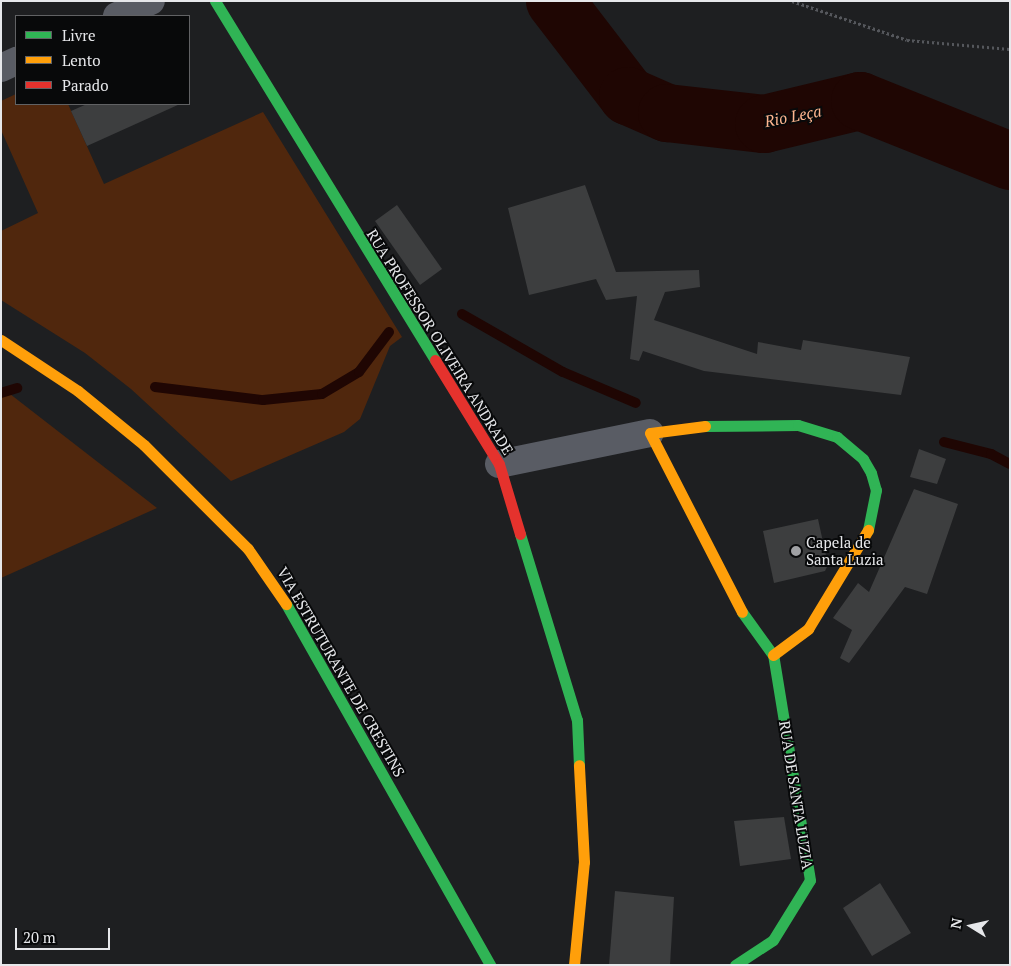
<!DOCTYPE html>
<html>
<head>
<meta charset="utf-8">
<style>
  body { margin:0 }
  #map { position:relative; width:1011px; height:966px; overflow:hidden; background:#1e1f21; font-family:"PT Serif",serif }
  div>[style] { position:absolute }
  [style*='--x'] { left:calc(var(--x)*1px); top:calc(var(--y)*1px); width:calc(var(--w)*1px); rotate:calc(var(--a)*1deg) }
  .green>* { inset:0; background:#50270d }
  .stream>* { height:10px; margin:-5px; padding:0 5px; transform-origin:5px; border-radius:5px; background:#1f0603 }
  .river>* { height:58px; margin:-29px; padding:0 29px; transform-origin:29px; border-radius:29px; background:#1f0603 }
  .building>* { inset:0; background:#3d3e3f }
  .path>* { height:3px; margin-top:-1.5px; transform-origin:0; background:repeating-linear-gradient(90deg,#55575c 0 2.5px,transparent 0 5px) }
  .street>* { height:28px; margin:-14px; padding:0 14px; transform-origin:14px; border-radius:14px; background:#595c64 }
  .fast>* { height:11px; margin:-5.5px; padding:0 5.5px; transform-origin:5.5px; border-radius:5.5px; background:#30b455 }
  .slow>* { height:11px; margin:-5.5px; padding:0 5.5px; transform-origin:5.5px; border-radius:5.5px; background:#ff9f0a }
  .jam>* { height:11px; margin:-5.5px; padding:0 5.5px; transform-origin:5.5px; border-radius:5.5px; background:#e5322d }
  .dots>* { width:14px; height:14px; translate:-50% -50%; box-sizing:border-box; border:2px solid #08090a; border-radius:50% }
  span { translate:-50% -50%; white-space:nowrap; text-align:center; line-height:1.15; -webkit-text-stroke:4px #08090a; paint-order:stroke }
  .street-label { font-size:15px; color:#e6e7ea }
  .poi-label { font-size:15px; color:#e6e7ea }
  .left { translate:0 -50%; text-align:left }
  .water-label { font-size:16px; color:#feb690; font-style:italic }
  .frame { position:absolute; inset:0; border:2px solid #e6e7ea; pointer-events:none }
  .legend { position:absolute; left:15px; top:15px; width:175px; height:90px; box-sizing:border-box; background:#08090a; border:1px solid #616264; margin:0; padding:6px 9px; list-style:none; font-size:15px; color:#e6e7ea }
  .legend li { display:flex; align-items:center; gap:10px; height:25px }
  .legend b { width:25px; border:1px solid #616264 }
  .north { position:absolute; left:946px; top:901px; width:50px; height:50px; -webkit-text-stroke:4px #08090a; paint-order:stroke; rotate:280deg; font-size:14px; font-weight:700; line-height:20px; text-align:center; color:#e6e7ea }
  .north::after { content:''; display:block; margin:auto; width:18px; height:22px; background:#e6e7ea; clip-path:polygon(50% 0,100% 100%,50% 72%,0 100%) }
  .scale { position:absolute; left:15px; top:928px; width:95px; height:22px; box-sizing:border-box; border:2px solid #e6e7ea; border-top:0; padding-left:6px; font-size:15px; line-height:18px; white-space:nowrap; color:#e6e7ea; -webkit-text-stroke:4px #08090a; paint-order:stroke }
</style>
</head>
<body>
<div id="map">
  <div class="green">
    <i style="clip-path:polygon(16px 94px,16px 104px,68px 104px,104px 184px,263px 112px,402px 337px,390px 346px,360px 419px,344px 432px,231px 481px,131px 389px,85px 353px,1px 300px,1px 231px,38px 213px,1px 130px,1px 101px)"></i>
    <i style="clip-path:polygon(1px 387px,157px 508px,1px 578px)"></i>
  </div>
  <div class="stream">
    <i style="--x:462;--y:314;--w:116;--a:29.9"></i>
    <i style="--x:563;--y:372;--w:79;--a:23"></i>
    <i style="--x:155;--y:387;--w:109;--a:6.9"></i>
    <i style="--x:263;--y:400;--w:59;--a:-5.8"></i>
    <i style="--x:322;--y:394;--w:43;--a:-30.7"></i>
    <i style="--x:359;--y:372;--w:50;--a:-53.1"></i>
    <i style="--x:1;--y:393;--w:17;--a:-17"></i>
    <i style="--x:944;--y:442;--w:49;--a:14.3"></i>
    <i style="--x:991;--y:454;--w:21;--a:28"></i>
  </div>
  <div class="river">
    <i style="--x:555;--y:1;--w:120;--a:52.5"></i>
    <i style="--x:628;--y:96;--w:43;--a:23.6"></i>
    <i style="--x:667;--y:113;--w:98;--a:6.5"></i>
    <i style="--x:764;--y:124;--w:99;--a:-13.5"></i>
    <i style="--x:860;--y:101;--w:162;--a:21.8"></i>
  </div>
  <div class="building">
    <i style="clip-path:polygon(87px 104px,180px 104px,87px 146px,71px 111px)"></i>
    <i style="clip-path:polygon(585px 185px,616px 272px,699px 270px,700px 287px,665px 292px,654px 320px,757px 354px,758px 342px,801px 350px,803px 340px,910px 357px,901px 395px,704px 371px,643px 351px,639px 361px,630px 359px,637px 296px,606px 300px,596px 279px,529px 295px,508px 208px)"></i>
    <i style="clip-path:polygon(397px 205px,442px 269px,420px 285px,375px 221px)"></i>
    <i style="clip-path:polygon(919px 449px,946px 459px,937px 484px,910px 477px)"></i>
    <i style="clip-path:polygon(914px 489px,958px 504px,927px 594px,905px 587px,849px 663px,840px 658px,852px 630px,833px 618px,858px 583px,869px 592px)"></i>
    <i style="clip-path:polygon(818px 519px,828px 565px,825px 571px,774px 583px,763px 531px)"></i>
    <i style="clip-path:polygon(784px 817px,791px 859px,740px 866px,734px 821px)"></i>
    <i style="clip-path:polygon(880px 883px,911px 933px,872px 956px,843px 908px)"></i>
    <i style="clip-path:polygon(615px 891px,674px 897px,670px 965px,609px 965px)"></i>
  </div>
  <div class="path">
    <i style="--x:792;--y:1;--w:121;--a:18.7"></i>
    <i style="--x:907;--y:40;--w:103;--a:5"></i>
  </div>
  <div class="street">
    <i style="--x:117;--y:16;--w:37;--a:-24"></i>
    <i style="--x:1;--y:68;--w:17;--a:-25"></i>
    <i style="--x:499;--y:464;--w:154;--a:-11.6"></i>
  </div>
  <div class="fast">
    <i style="--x:215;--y:1;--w:421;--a:58.5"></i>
    <i style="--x:705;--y:426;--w:93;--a:-0.6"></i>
    <i style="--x:798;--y:425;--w:41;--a:17.1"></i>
    <i style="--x:837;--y:437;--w:34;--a:40"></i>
    <i style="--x:863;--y:459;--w:16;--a:60"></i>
    <i style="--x:871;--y:473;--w:18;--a:74"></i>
    <i style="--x:876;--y:490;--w:41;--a:101.3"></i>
    <i style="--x:520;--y:534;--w:195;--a:73"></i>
    <i style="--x:577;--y:720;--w:45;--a:87.5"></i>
    <i style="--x:286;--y:604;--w:415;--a:60.5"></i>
    <i style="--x:735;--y:965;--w:45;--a:-33.3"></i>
    <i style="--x:773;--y:940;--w:70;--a:-58.3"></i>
    <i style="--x:810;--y:880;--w:228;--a:-99.3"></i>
    <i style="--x:773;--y:655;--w:53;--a:-125.8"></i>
  </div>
  <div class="slow">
    <i style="--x:1;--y:340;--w:92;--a:33.5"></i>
    <i style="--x:78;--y:391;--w:85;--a:39.3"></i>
    <i style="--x:144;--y:445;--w:147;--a:45"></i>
    <i style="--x:248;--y:549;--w:67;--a:55.4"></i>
    <i style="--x:705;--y:426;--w:55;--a:172.7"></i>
    <i style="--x:650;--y:433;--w:201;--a:62.8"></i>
    <i style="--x:773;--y:655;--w:44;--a:-36.6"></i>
    <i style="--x:808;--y:629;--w:116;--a:-58.8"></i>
    <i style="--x:574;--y:965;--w:103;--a:-84.5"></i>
    <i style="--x:584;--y:862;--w:97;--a:-93"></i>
  </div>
  <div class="jam">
    <i style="--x:435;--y:360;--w:122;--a:58.4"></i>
    <i style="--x:499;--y:464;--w:73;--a:73.3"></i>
  </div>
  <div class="dots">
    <i style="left:796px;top:551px;background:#a0a1a4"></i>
  </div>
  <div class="street-label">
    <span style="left:440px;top:342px;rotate:58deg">RUA PROFESSOR OLIVEIRA ANDRADE</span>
    <span style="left:341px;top:672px;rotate:60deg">VIA ESTRUTURANTE DE CRESTINS</span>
    <span style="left:796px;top:795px;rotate:81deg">RUA DE SANTA LUZIA</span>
  </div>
  <div class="poi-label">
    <span class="left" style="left:806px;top:551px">Capela de<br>Santa Luzia</span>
  </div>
  <div class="water-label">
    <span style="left:793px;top:116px;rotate:-11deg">Rio Leça</span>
  </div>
  <div class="frame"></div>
  <ul class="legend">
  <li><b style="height:6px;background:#30b455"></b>Livre</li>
  <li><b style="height:6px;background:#ff9f0a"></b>Lento</li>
  <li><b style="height:6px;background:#e5322d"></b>Parado</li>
  </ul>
  <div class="north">N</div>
  <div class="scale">20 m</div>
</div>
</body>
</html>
